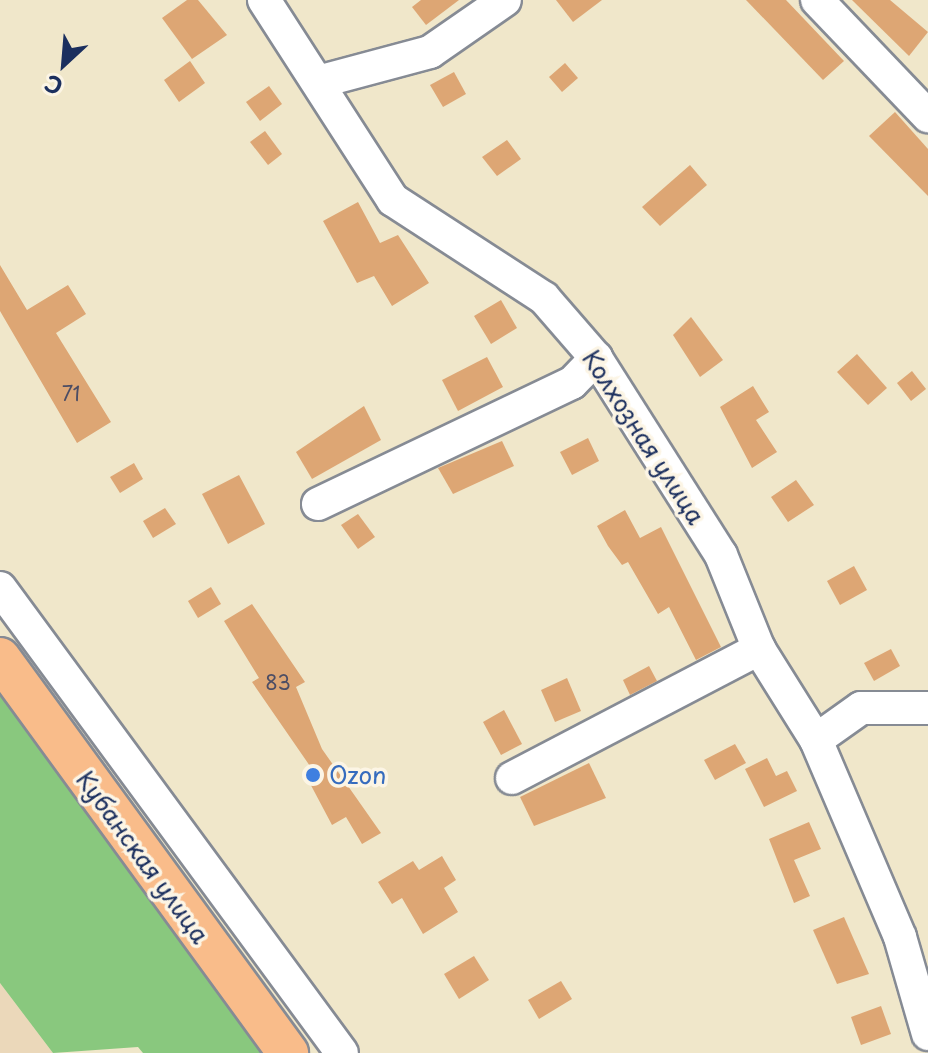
<!DOCTYPE html>
<html>
<head>
<meta charset="utf-8">
<style>
  body { margin:0 }
  #map { position:relative; width:928px; height:1053px; overflow:hidden; background:#f0e7ca; font-family:"Playpen Sans",sans-serif }
  div>[style] { position:absolute }
  [style*='--x'] { left:calc(var(--x)*1px); top:calc(var(--y)*1px); width:calc(var(--w)*1px); rotate:calc(var(--a)*1deg) }
  .built>* { inset:0; background:#ebd8ba }
  .green>* { inset:0; background:#89c87e }
  .building>* { inset:0; background:#dda674 }
  .roads { filter:drop-shadow(2px 0 #868b94) drop-shadow(-2px 0 #868b94) drop-shadow(0 2px #868b94) drop-shadow(0 -2px #868b94) }
  .minor>* { height:32px; margin:-16px; padding:0 16px; transform-origin:16px; border-radius:16px; background:#fff }
  .major>* { height:40px; margin:-20px; padding:0 20px; transform-origin:20px; border-radius:20px; background:#f9bc8a }
  .dots>* { width:22px; height:22px; translate:-50% -50%; box-sizing:border-box; border:4px solid #fcf5e5; border-radius:50% }
  span { translate:-50% -50%; white-space:nowrap; text-align:center; line-height:1.15; -webkit-text-stroke:7px #fcf5e5; paint-order:stroke }
  .number-label { font-size:20px; color:#4c4d64 }
  .number-label span { -webkit-text-stroke-width:0 }
  .street-label { font-size:24px; color:#1b2f5e }
  .shop-label { font-size:24px; color:#366cbe }
  .left { translate:0 -50%; text-align:left }
  .north { position:absolute; left:24px; top:24px; width:80px; height:80px; -webkit-text-stroke:6px #fcf5e5; paint-order:stroke; rotate:206deg; font-size:22px; font-weight:700; line-height:32px; text-align:center; color:#1b2f5e }
  .north::after { content:''; display:block; margin:auto; width:28px; height:36px; background:#1b2f5e; clip-path:polygon(50% 0,100% 100%,50% 72%,0 100%) }
</style>
</head>
<body>
<div id="map">
  <div class="built">
    <i style="clip-path:polygon(0 983px,53px 1053px,0 1053px)"></i>
  </div>
  <div class="green">
    <i style="clip-path:polygon(0 689px,270px 1053px,143px 1053px,138px 1047px,53px 1053px,0 983px)"></i>
  </div>
  <div class="building">
    <i style="clip-path:polygon(187px 0,198px 0,227px 35px,192px 59px,162px 18px)"></i>
    <i style="clip-path:polygon(421px 0,459px 0,426px 25px,412px 7px)"></i>
    <i style="clip-path:polygon(556px 0,602px 0,573px 22px)"></i>
    <i style="clip-path:polygon(746px 0,786px 0,844px 61px,823px 80px)"></i>
    <i style="clip-path:polygon(852px 0,890px 0,928px 32px,909px 56px)"></i>
    <i style="clip-path:polygon(190px 61px,205px 83px,179px 102px,164px 80px)"></i>
    <i style="clip-path:polygon(565px 63px,578px 78px,562px 92px,549px 77px)"></i>
    <i style="clip-path:polygon(454px 72px,466px 94px,443px 107px,430px 85px)"></i>
    <i style="clip-path:polygon(269px 86px,282px 104px,260px 121px,246px 102px)"></i>
    <i style="clip-path:polygon(895px 112px,928px 149px,928px 196px,869px 136px)"></i>
    <i style="clip-path:polygon(265px 131px,282px 154px,268px 165px,250px 142px)"></i>
    <i style="clip-path:polygon(507px 140px,521px 159px,497px 176px,482px 157px)"></i>
    <i style="clip-path:polygon(690px 165px,707px 185px,660px 226px,642px 207px)"></i>
    <i style="clip-path:polygon(358px 202px,380px 243px,398px 235px,429px 283px,392px 306px,374px 276px,357px 283px,323px 221px)"></i>
    <i style="clip-path:polygon(0 265px,27px 310px,68px 285px,86px 314px,56px 333px,111px 422px,77px 443px,0 311px)"></i>
    <i style="clip-path:polygon(501px 300px,517px 328px,491px 344px,474px 316px)"></i>
    <i style="clip-path:polygon(691px 317px,723px 360px,700px 377px,673px 335px)"></i>
    <i style="clip-path:polygon(857px 354px,887px 388px,868px 405px,837px 372px)"></i>
    <i style="clip-path:polygon(487px 357px,503px 387px,458px 411px,442px 380px)"></i>
    <i style="clip-path:polygon(912px 371px,926px 389px,911px 401px,897px 383px)"></i>
    <i style="clip-path:polygon(753px 386px,769px 412px,756px 420px,777px 452px,752px 468px,720px 407px)"></i>
    <i style="clip-path:polygon(364px 406px,381px 440px,312px 479px,296px 452px)"></i>
    <i style="clip-path:polygon(588px 438px,599px 461px,572px 475px,560px 452px)"></i>
    <i style="clip-path:polygon(502px 441px,514px 466px,453px 494px,438px 468px)"></i>
    <i style="clip-path:polygon(134px 463px,143px 479px,120px 493px,110px 477px)"></i>
    <i style="clip-path:polygon(239px 475px,265px 524px,228px 544px,202px 494px)"></i>
    <i style="clip-path:polygon(796px 480px,814px 505px,788px 522px,771px 497px)"></i>
    <i style="clip-path:polygon(165px 508px,176px 524px,153px 538px,143px 521px)"></i>
    <i style="clip-path:polygon(625px 510px,640px 538px,661px 527px,721px 647px,696px 660px,669px 607px,658px 614px,628px 562px,622px 565px,608px 546px,597px 526px)"></i>
    <i style="clip-path:polygon(358px 514px,375px 537px,358px 549px,341px 525px)"></i>
    <i style="clip-path:polygon(854px 566px,867px 590px,840px 605px,827px 581px)"></i>
    <i style="clip-path:polygon(211px 587px,221px 604px,198px 618px,188px 601px)"></i>
    <i style="clip-path:polygon(252px 604px,305px 682px,296px 687px,322px 749px,381px 833px,362px 844px,346px 817px,332px 825px,305px 774px,312px 769px,252px 682px,259px 678px,224px 621px)"></i>
    <i style="clip-path:polygon(891px 649px,900px 666px,874px 681px,864px 663px)"></i>
    <i style="clip-path:polygon(649px 666px,657px 681px,630px 695px,623px 680px)"></i>
    <i style="clip-path:polygon(567px 678px,581px 711px,555px 722px,541px 690px)"></i>
    <i style="clip-path:polygon(504px 710px,522px 744px,501px 755px,483px 722px)"></i>
    <i style="clip-path:polygon(735px 744px,746px 763px,715px 780px,704px 760px)"></i>
    <i style="clip-path:polygon(767px 758px,776px 776px,787px 771px,797px 791px,764px 807px,745px 769px)"></i>
    <i style="clip-path:polygon(589px 763px,606px 798px,534px 826px,520px 797px)"></i>
    <i style="clip-path:polygon(809px 822px,821px 849px,794px 860px,810px 896px,794px 903px,769px 839px)"></i>
    <i style="clip-path:polygon(442px 856px,456px 880px,444px 888px,458px 912px,423px 934px,402px 898px,392px 904px,378px 882px,413px 861px,419px 870px)"></i>
    <i style="clip-path:polygon(844px 917px,869px 974px,837px 984px,813px 930px)"></i>
    <i style="clip-path:polygon(474px 956px,489px 980px,459px 999px,444px 974px)"></i>
    <i style="clip-path:polygon(561px 981px,572px 999px,539px 1019px,528px 1000px)"></i>
    <i style="clip-path:polygon(881px 1006px,891px 1034px,861px 1045px,851px 1017px)"></i>
  </div>
  <div class="roads">
    <div class="minor">
      <i style="--x:264;--y:0;--w:238;--a:57.2"></i>
      <i style="--x:393;--y:200;--w:180;--a:33"></i>
      <i style="--x:544;--y:298;--w:79;--a:49.1"></i>
      <i style="--x:596;--y:358;--w:233;--a:57.6"></i>
      <i style="--x:721;--y:555;--w:101;--a:68"></i>
      <i style="--x:759;--y:649;--w:107;--a:57.9"></i>
      <i style="--x:816;--y:740;--w:214;--a:66.9"></i>
      <i style="--x:900;--y:937;--w:101;--a:73.9"></i>
      <i style="--x:817;--y:0;--w:161;--a:46.3"></i>
      <i style="--x:318;--y:82;--w:116;--a:-15"></i>
      <i style="--x:430;--y:52;--w:91;--a:-34.7"></i>
      <i style="--x:318;--y:504;--w:281;--a:-25.5"></i>
      <i style="--x:572;--y:383;--w:35;--a:-46"></i>
      <i style="--x:0;--y:588;--w:577;--a:53.67"></i>
      <i style="--x:816;--y:740;--w:55;--a:-35.4"></i>
      <i style="--x:861;--y:708;--w:67;--a:0"></i>
      <i style="--x:512;--y:778;--w:279;--a:-27.6"></i>
    </div>
    <div class="major">
      <i style="--x:0;--y:658;--w:489;--a:53.9"></i>
    </div>
  </div>
  <div class="dots">
    <i style="left:313px;top:775px;background:#3f7fe0"></i>
  </div>
  <div class="number-label">
    <span style="left:71px;top:393px">71</span>
    <span style="left:278px;top:682px">83</span>
  </div>
  <div class="street-label">
    <span style="left:644px;top:437px;rotate:57deg">Колхозная улица</span>
    <span style="left:143px;top:857px;rotate:54deg">Кубанская улица</span>
  </div>
  <div class="shop-label">
    <span class="left" style="left:329px;top:775px">Ozon</span>
  </div>
  <div class="north">С</div>
</div>
</body>
</html>
